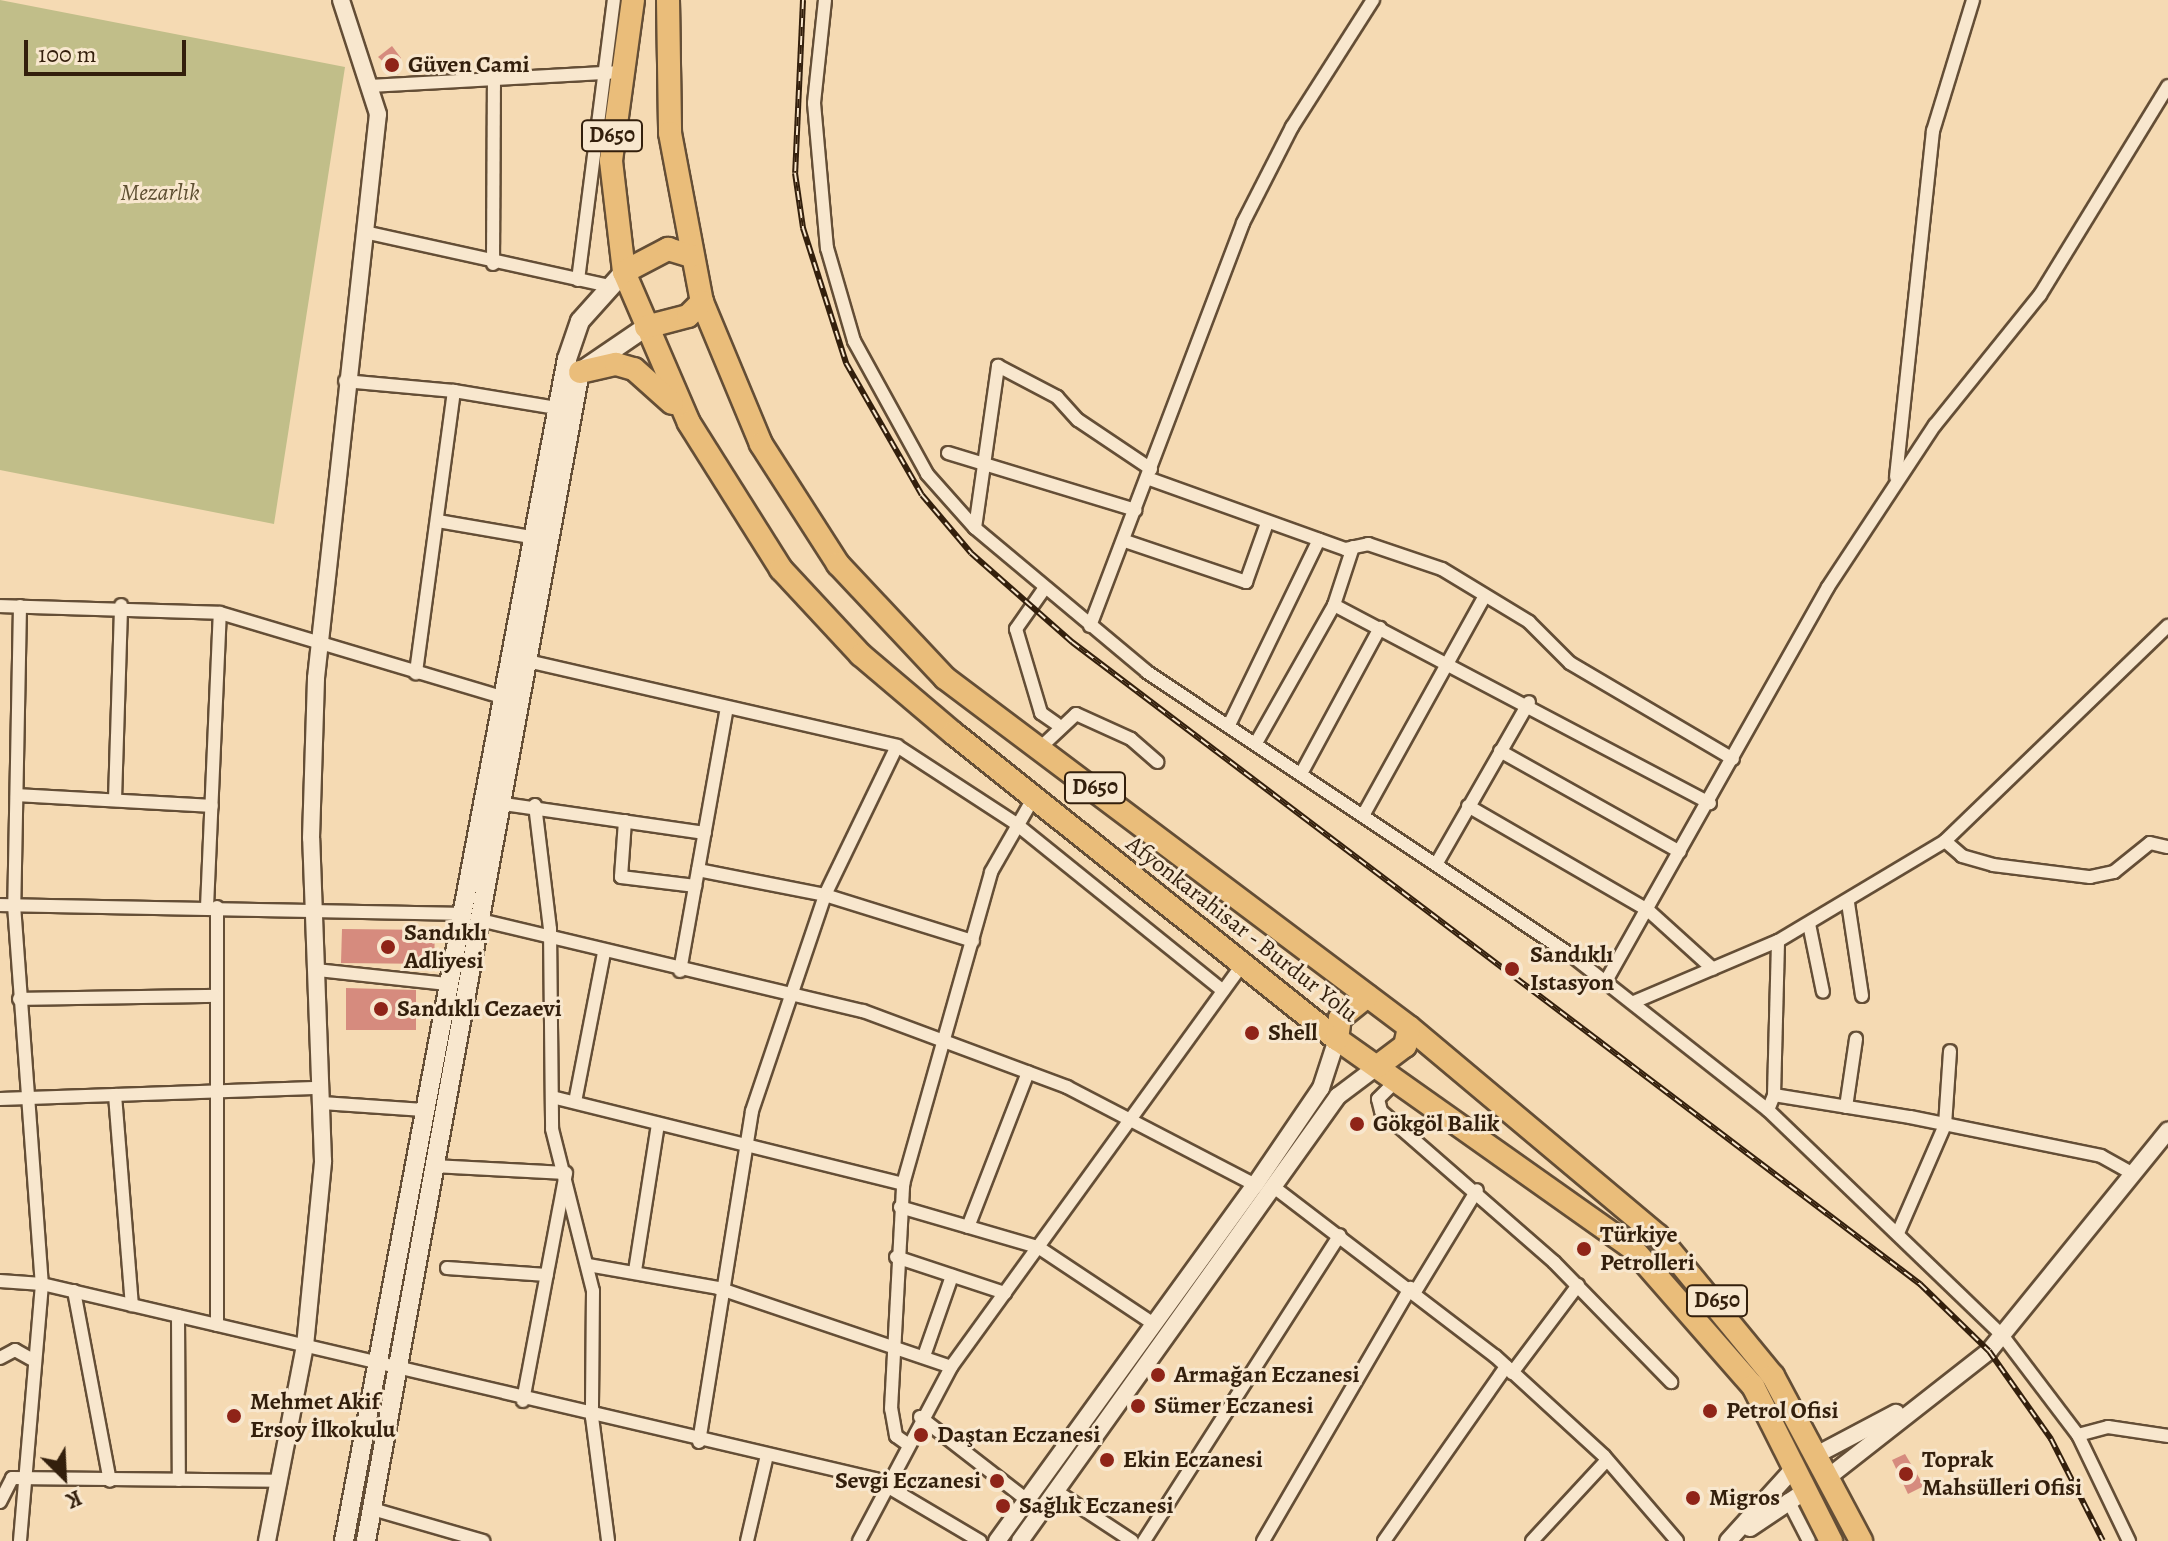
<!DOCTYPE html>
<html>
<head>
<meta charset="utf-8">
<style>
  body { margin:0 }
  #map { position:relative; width:2168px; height:1541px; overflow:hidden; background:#f5dab3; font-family:Alegreya,serif }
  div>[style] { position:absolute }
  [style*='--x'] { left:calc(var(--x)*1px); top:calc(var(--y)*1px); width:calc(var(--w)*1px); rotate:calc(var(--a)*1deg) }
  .green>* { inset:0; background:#c1be89 }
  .building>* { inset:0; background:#d68b7e }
  .roads { filter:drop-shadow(2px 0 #644e36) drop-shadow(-2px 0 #644e36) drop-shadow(0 2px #644e36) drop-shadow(0 -2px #644e36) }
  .minor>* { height:12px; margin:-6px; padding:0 6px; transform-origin:6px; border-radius:6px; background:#f8e7ce }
  .tertiary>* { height:16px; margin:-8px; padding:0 8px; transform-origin:8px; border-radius:8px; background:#f8e7ce }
  .secondary>* { height:18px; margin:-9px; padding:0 9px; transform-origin:9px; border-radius:9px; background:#f8e7ce }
  .trunk>* { height:22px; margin:-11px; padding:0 11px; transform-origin:11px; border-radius:11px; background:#eabd7a }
  .rail>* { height:6px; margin-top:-3px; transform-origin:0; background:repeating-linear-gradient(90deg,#f8e7ce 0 9px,#331f0c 0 18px); box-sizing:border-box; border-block:2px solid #331f0c }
  .dots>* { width:22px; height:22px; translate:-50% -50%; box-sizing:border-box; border:4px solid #f8e7ce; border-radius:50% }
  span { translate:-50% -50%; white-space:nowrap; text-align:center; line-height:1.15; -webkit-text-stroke:6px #f8e7ce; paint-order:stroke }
  .shield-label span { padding:2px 6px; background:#f8e7ce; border:2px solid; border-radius:6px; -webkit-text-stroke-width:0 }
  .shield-label { font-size:22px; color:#331f0c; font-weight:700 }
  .poi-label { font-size:24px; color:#331f0c; font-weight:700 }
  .left { translate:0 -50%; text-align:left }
  .right { translate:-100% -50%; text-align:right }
  .park-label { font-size:24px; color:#5e4f32; font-style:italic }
  .street-label { font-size:24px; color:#331f0c }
  .north { position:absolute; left:24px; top:1437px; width:80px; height:80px; -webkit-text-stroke:6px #f8e7ce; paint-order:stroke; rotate:156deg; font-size:22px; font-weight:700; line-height:32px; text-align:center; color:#331f0c }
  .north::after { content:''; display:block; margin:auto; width:28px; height:36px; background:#331f0c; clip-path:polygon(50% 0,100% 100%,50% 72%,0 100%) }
  .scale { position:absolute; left:24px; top:40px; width:162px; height:36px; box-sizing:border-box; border:4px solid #331f0c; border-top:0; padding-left:10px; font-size:24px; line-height:28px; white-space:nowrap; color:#331f0c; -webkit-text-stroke:6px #f8e7ce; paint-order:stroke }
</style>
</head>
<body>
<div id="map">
  <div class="green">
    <i style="clip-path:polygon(0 0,345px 67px,274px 524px,0 470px)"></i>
  </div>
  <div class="building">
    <i style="clip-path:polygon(392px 46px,401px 58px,398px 75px,378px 57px)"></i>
    <i style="clip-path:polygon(342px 929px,435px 930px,434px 964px,341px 963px)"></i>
    <i style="clip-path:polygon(346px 988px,416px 990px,416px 1030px,346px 1030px)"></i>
    <i style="clip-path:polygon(1905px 1454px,1924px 1486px,1908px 1494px,1892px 1460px)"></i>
  </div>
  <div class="roads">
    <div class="minor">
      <i style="--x:825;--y:0;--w:104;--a:96.1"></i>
      <i style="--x:814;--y:103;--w:146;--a:84.9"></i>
      <i style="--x:827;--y:248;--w:97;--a:73.8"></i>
      <i style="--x:854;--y:341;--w:152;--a:61.2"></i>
      <i style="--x:927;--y:474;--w:72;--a:48.4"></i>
      <i style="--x:975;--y:528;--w:224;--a:39.9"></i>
      <i style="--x:1147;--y:672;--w:510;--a:33.72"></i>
      <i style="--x:1571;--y:955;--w:251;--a:38.2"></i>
      <i style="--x:1768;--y:1110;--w:325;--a:43.9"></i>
      <i style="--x:2002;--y:1335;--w:126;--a:52.8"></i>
      <i style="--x:2078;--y:1435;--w:118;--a:64.3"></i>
      <i style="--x:371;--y:86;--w:249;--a:-3.2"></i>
      <i style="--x:364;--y:232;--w:248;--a:12.4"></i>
      <i style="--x:493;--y:264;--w:189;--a:-89.7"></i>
      <i style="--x:578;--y:280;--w:282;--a:-82.7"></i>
      <i style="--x:345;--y:381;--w:109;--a:5.2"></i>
      <i style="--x:454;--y:391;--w:285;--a:97.7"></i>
      <i style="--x:454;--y:391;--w:104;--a:9.4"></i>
      <i style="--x:948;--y:453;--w:196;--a:16.9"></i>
      <i style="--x:1896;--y:477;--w:348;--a:-83.9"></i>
      <i style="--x:1933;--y:131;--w:137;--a:-73"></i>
      <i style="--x:1147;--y:478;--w:210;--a:19.7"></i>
      <i style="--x:1345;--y:549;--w:24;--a:-12"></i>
      <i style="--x:1368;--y:544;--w:78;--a:18.7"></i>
      <i style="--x:1442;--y:569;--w:102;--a:31.3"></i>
      <i style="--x:1529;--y:622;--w:58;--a:45"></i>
      <i style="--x:1570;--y:663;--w:189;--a:30.5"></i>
      <i style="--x:438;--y:521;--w:94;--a:9.8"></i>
      <i style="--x:975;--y:528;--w:164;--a:-81.9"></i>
      <i style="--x:998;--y:366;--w:67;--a:27.7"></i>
      <i style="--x:1057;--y:397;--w:31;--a:48"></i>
      <i style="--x:1078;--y:420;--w:88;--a:33.9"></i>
      <i style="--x:1125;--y:541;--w:128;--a:18.7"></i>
      <i style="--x:1246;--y:582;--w:63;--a:-70.4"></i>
      <i style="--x:1044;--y:589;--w:49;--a:125"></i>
      <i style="--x:1016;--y:629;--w:88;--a:73.4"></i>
      <i style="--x:1041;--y:713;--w:19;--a:35"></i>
      <i style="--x:1334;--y:605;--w:425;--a:27.8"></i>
      <i style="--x:0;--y:606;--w:220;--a:1.8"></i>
      <i style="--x:220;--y:613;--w:294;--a:16.6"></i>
      <i style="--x:20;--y:606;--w:299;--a:91.1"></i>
      <i style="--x:14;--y:905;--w:380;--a:85.8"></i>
      <i style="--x:42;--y:1284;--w:258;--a:94.9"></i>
      <i style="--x:1090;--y:626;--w:431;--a:-69.2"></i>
      <i style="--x:1243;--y:223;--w:108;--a:-63"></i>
      <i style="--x:1292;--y:127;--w:151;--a:-57.5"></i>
      <i style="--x:523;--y:660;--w:384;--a:12.9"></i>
      <i style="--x:897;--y:746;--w:141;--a:33.1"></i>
      <i style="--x:1015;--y:823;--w:267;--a:38.9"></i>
      <i style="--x:1229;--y:725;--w:206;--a:-64.1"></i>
      <i style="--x:1256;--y:743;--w:159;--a:-60.5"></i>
      <i style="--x:1334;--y:605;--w:61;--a:-71.9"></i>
      <i style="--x:1041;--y:747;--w:48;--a:-43.3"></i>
      <i style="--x:1076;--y:714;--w:60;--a:24.4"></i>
      <i style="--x:1131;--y:739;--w:35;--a:41"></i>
      <i style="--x:1500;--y:751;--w:206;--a:29.3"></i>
      <i style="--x:1302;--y:772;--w:164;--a:-61.6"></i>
      <i style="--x:17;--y:795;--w:195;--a:3.2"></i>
      <i style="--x:115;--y:800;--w:195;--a:-88.2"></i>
      <i style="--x:497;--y:803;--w:210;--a:8.2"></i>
      <i style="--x:535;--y:805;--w:125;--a:83.1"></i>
      <i style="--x:550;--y:929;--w:200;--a:89.4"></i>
      <i style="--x:552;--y:1129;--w:167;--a:75.8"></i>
      <i style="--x:593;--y:1291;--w:126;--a:90.5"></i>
      <i style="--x:592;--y:1417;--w:125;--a:82.6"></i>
      <i style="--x:1468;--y:806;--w:209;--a:30.1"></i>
      <i style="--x:1649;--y:911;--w:86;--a:42.2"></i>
      <i style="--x:1365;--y:812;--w:244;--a:-61"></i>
      <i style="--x:625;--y:821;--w:56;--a:94.1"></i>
      <i style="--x:621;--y:877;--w:75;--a:6.9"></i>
      <i style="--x:1945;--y:841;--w:23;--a:41"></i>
      <i style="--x:1962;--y:856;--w:32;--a:16"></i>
      <i style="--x:1993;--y:865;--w:98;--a:7.1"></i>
      <i style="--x:2090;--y:877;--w:25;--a:-12"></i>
      <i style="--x:2114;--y:872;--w:46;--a:-38.9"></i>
      <i style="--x:2150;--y:843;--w:18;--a:13"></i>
      <i style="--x:1438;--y:861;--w:183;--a:-60.2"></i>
      <i style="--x:698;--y:870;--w:129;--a:11.1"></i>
      <i style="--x:825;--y:895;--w:155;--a:17.3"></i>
      <i style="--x:1848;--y:903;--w:94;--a:81.4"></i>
      <i style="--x:0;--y:905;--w:461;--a:1.1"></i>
      <i style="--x:207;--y:907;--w:294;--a:-87.5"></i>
      <i style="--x:217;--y:907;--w:418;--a:90"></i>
      <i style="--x:476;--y:919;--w:398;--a:13.4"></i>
      <i style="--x:863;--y:1011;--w:218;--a:20.4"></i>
      <i style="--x:1067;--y:1087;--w:212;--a:27.5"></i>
      <i style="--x:1809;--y:924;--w:69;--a:78.4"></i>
      <i style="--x:317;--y:970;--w:132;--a:6.1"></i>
      <i style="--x:680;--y:971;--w:267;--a:-79.9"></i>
      <i style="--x:1606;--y:981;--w:452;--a:-60.6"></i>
      <i style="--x:1828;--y:587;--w:194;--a:-56.6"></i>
      <i style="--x:1935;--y:425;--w:167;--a:-51.1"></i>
      <i style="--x:2040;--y:295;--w:245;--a:-58.5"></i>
      <i style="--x:19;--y:999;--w:196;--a:-0.9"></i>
      <i style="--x:1634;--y:1002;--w:156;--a:-23"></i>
      <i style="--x:1778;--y:941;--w:195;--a:-30.9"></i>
      <i style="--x:1945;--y:841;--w:310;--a:-44"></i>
      <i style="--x:1397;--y:1080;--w:27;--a:135"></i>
      <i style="--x:1378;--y:1099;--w:12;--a:76"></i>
      <i style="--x:1381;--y:1111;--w:230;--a:41.1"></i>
      <i style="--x:1554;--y:1262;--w:168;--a:45.7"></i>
      <i style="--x:115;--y:1095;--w:211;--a:85.4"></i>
      <i style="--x:1774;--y:1095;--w:154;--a:-88.5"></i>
      <i style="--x:552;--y:1097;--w:362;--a:13.9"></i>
      <i style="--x:0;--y:1099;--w:321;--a:-2"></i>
      <i style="--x:575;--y:1102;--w:152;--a:-79"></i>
      <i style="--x:322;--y:1103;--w:102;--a:3.9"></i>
      <i style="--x:1846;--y:1107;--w:69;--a:-81.6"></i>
      <i style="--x:1768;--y:1110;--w:16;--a:-68"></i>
      <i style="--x:1774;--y:1095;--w:138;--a:9.2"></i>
      <i style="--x:1910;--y:1117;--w:195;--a:11.5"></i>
      <i style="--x:2101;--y:1156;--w:38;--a:29"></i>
      <i style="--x:433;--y:1166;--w:133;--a:3"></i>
      <i style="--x:566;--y:1173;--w:232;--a:100.7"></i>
      <i style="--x:1275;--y:1188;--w:277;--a:37.4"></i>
      <i style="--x:1495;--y:1356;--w:148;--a:42.5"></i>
      <i style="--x:1604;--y:1456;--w:112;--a:49.3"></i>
      <i style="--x:900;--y:1207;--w:144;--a:16.2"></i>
      <i style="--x:1038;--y:1247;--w:139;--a:33.6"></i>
      <i style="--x:968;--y:1227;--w:166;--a:-68.8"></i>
      <i style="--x:1898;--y:1233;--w:118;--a:-66.5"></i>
      <i style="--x:1945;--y:1125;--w:74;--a:-86.1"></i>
      <i style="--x:896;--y:1257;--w:115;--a:18.3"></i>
      <i style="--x:588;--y:1265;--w:132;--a:10"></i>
      <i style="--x:718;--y:1288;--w:246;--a:18.7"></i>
      <i style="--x:447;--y:1268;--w:100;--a:4"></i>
      <i style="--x:635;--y:1271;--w:149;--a:-81.1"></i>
      <i style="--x:0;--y:1281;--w:42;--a:4.1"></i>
      <i style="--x:42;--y:1284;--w:856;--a:13.18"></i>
      <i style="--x:875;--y:1479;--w:122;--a:30.6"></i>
      <i style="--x:74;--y:1291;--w:193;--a:79.3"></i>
      <i style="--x:1415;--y:1292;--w:119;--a:-58.7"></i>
      <i style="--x:178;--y:1316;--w:164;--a:89.7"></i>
      <i style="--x:924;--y:1356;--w:85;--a:-70.7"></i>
      <i style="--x:0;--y:1358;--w:17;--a:-28"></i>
      <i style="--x:15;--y:1350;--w:21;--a:29"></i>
      <i style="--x:1512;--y:1373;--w:110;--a:-53.1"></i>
      <i style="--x:920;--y:1417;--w:135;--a:37.8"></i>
      <i style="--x:2078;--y:1435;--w:31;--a:-15"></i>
      <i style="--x:2108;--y:1427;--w:61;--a:8.5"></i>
      <i style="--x:699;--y:1442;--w:335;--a:-80.9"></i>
      <i style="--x:752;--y:1111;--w:228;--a:-71.3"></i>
      <i style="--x:825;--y:895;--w:165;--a:-64.2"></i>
      <i style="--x:906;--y:1443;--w:12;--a:-145"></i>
      <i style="--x:896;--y:1436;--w:27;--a:-100"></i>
      <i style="--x:891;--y:1409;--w:225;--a:-86.9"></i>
      <i style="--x:903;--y:1184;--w:324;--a:-74.2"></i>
      <i style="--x:991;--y:872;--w:86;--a:-60.2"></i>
      <i style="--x:1056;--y:1491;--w:91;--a:33.3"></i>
      <i style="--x:1788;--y:1500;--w:46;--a:62.9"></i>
      <i style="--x:0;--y:1502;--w:27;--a:-63"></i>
      <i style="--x:12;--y:1478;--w:266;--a:0.6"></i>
      <i style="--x:372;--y:1509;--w:116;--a:16.1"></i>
      <i style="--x:747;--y:1541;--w:88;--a:-76.9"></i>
      <i style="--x:859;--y:1541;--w:197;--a:-62.1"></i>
      <i style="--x:951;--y:1367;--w:498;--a:-54.1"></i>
      <i style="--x:1144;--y:1541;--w:363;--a:-57.4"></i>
      <i style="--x:1263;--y:1541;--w:293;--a:-59.8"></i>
      <i style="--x:1384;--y:1541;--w:213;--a:-55"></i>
      <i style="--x:1532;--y:1541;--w:110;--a:-47.2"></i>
    </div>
    <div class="tertiary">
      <i style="--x:1820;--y:1453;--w:86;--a:-27.8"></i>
      <i style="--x:1831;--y:1475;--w:201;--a:-38.1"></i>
      <i style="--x:1989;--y:1351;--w:284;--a:-50.9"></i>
      <i style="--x:1750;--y:1528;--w:69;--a:-33.7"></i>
      <i style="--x:267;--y:1541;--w:199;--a:-79"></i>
      <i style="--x:305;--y:1346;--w:186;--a:-84.4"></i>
      <i style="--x:323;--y:1161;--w:323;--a:-92.1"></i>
      <i style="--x:311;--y:838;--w:160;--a:-88.2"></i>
      <i style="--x:316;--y:678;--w:567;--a:-83.73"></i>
      <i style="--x:378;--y:114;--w:120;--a:-108"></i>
      <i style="--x:997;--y:1541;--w:440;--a:-54.1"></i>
      <i style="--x:1255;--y:1185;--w:117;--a:-55.8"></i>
      <i style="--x:1321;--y:1088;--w:52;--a:-71.9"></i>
      <i style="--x:1020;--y:1541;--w:547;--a:-54.45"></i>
      <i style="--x:1338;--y:1096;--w:50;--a:-36.9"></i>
      <i style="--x:1728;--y:1541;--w:100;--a:-47.8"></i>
    </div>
    <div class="secondary">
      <i style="--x:344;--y:1541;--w:1203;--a:-79.32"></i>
      <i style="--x:567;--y:359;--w:40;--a:-71.1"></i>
      <i style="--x:580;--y:321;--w:66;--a:-48.1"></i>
      <i style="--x:366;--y:1541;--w:1188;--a:-79.63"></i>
      <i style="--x:580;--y:372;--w:80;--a:-34.3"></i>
    </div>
    <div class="trunk">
      <i style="--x:633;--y:0;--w:162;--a:97.8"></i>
      <i style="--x:611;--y:161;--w:112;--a:83.3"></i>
      <i style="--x:624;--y:272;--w:164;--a:66.7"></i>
      <i style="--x:689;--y:423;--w:173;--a:57.8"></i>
      <i style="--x:781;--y:569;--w:117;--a:47.1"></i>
      <i style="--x:861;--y:655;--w:121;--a:40.3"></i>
      <i style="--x:953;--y:733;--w:491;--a:38.6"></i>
      <i style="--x:1337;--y:1039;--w:362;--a:35.3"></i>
      <i style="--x:1632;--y:1248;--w:184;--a:48.8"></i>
      <i style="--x:1753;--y:1386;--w:174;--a:63.3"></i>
      <i style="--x:668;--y:0;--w:133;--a:89.1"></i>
      <i style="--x:670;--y:133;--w:172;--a:79.3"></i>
      <i style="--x:702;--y:302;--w:154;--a:67.4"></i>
      <i style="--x:761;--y:444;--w:143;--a:57.3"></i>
      <i style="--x:838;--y:564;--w:156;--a:46.8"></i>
      <i style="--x:945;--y:678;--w:581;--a:36.95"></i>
      <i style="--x:1409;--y:1027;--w:325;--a:40"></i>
      <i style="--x:1658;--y:1236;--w:181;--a:50.6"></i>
      <i style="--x:1773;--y:1376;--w:187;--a:61.9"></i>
      <i style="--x:624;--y:272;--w:50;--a:-27.6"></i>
      <i style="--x:668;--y:249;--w:24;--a:17"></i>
      <i style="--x:646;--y:327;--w:43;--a:-14.7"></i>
      <i style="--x:688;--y:316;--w:20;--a:-45"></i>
      <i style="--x:580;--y:372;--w:37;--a:-13"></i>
      <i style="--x:616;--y:364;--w:19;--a:16"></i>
      <i style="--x:634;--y:369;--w:51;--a:41.8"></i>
      <i style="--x:1337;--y:1039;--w:21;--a:-82"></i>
      <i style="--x:1340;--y:1018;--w:35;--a:-39"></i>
      <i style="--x:1378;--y:1066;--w:34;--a:-37"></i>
      <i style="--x:1405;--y:1046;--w:19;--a:-78"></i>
    </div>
  </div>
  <div class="rail">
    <i style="--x:803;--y:0;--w:173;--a:92.6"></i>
    <i style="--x:795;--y:173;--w:56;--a:81.7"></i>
    <i style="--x:803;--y:228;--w:142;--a:72.3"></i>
    <i style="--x:846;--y:363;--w:152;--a:60.1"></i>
    <i style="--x:922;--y:495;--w:76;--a:49.8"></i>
    <i style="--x:971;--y:553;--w:135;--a:41.4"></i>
    <i style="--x:1072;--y:642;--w:1064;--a:37.13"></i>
    <i style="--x:1920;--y:1284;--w:96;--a:44.2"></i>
    <i style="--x:1989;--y:1351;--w:108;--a:54.8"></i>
    <i style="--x:2051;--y:1439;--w:114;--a:63"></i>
  </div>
  <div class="dots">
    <i style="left:392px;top:65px;background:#8f2418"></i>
    <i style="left:388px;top:947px;background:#8f2418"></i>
    <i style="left:1512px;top:969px;background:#8f2418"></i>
    <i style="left:381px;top:1009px;background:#8f2418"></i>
    <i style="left:1252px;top:1033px;background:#8f2418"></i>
    <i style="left:1357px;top:1124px;background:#8f2418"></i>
    <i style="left:1584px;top:1249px;background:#8f2418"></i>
    <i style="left:1158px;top:1375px;background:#8f2418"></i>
    <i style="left:1138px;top:1406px;background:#8f2418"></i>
    <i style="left:1710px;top:1411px;background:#8f2418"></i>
    <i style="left:234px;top:1416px;background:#8f2418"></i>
    <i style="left:921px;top:1435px;background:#8f2418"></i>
    <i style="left:1107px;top:1460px;background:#8f2418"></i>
    <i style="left:1906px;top:1474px;background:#8f2418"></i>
    <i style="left:997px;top:1481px;background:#8f2418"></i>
    <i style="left:1693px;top:1498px;background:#8f2418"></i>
    <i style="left:1003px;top:1506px;background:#8f2418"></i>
  </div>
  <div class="shield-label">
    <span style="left:612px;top:136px">D650</span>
    <span style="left:1095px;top:788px">D650</span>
    <span style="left:1717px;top:1301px">D650</span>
  </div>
  <div class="poi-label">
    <span class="left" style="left:408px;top:65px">Güven Cami</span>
    <span class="left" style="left:404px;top:947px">Sandıklı<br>Adliyesi</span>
    <span class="left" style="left:1530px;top:969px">Sandıklı<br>Istasyon</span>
    <span class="left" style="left:397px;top:1009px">Sandıklı Cezaevi</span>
    <span class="left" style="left:1268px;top:1033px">Shell</span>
    <span class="left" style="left:1373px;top:1124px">Gökgöl Balik</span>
    <span class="left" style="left:1600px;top:1249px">Türkiye<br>Petrolleri</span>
    <span class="left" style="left:1174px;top:1375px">Armağan Eczanesi</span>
    <span class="left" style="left:250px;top:1416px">Mehmet Akif<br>Ersoy İlkokulu</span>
    <span class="left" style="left:1154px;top:1406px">Sümer Eczanesi</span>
    <span class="left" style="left:1726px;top:1411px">Petrol Ofisi</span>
    <span class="left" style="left:937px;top:1435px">Daştan Eczanesi</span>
    <span class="left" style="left:1123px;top:1460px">Ekin Eczanesi</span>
    <span class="left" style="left:1922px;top:1474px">Toprak<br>Mahsülleri Ofisi</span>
    <span class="right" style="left:981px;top:1481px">Sevgi Eczanesi</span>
    <span class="left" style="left:1709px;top:1498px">Migros</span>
    <span class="left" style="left:1019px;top:1506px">Sağlık Eczanesi</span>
  </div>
  <div class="park-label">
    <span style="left:160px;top:193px">Mezarlık</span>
  </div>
  <div class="street-label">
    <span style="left:1242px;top:929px;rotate:38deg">Afyonkarahisar - Burdur Yolu</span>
  </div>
  <div class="north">K</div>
  <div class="scale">100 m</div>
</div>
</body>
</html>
